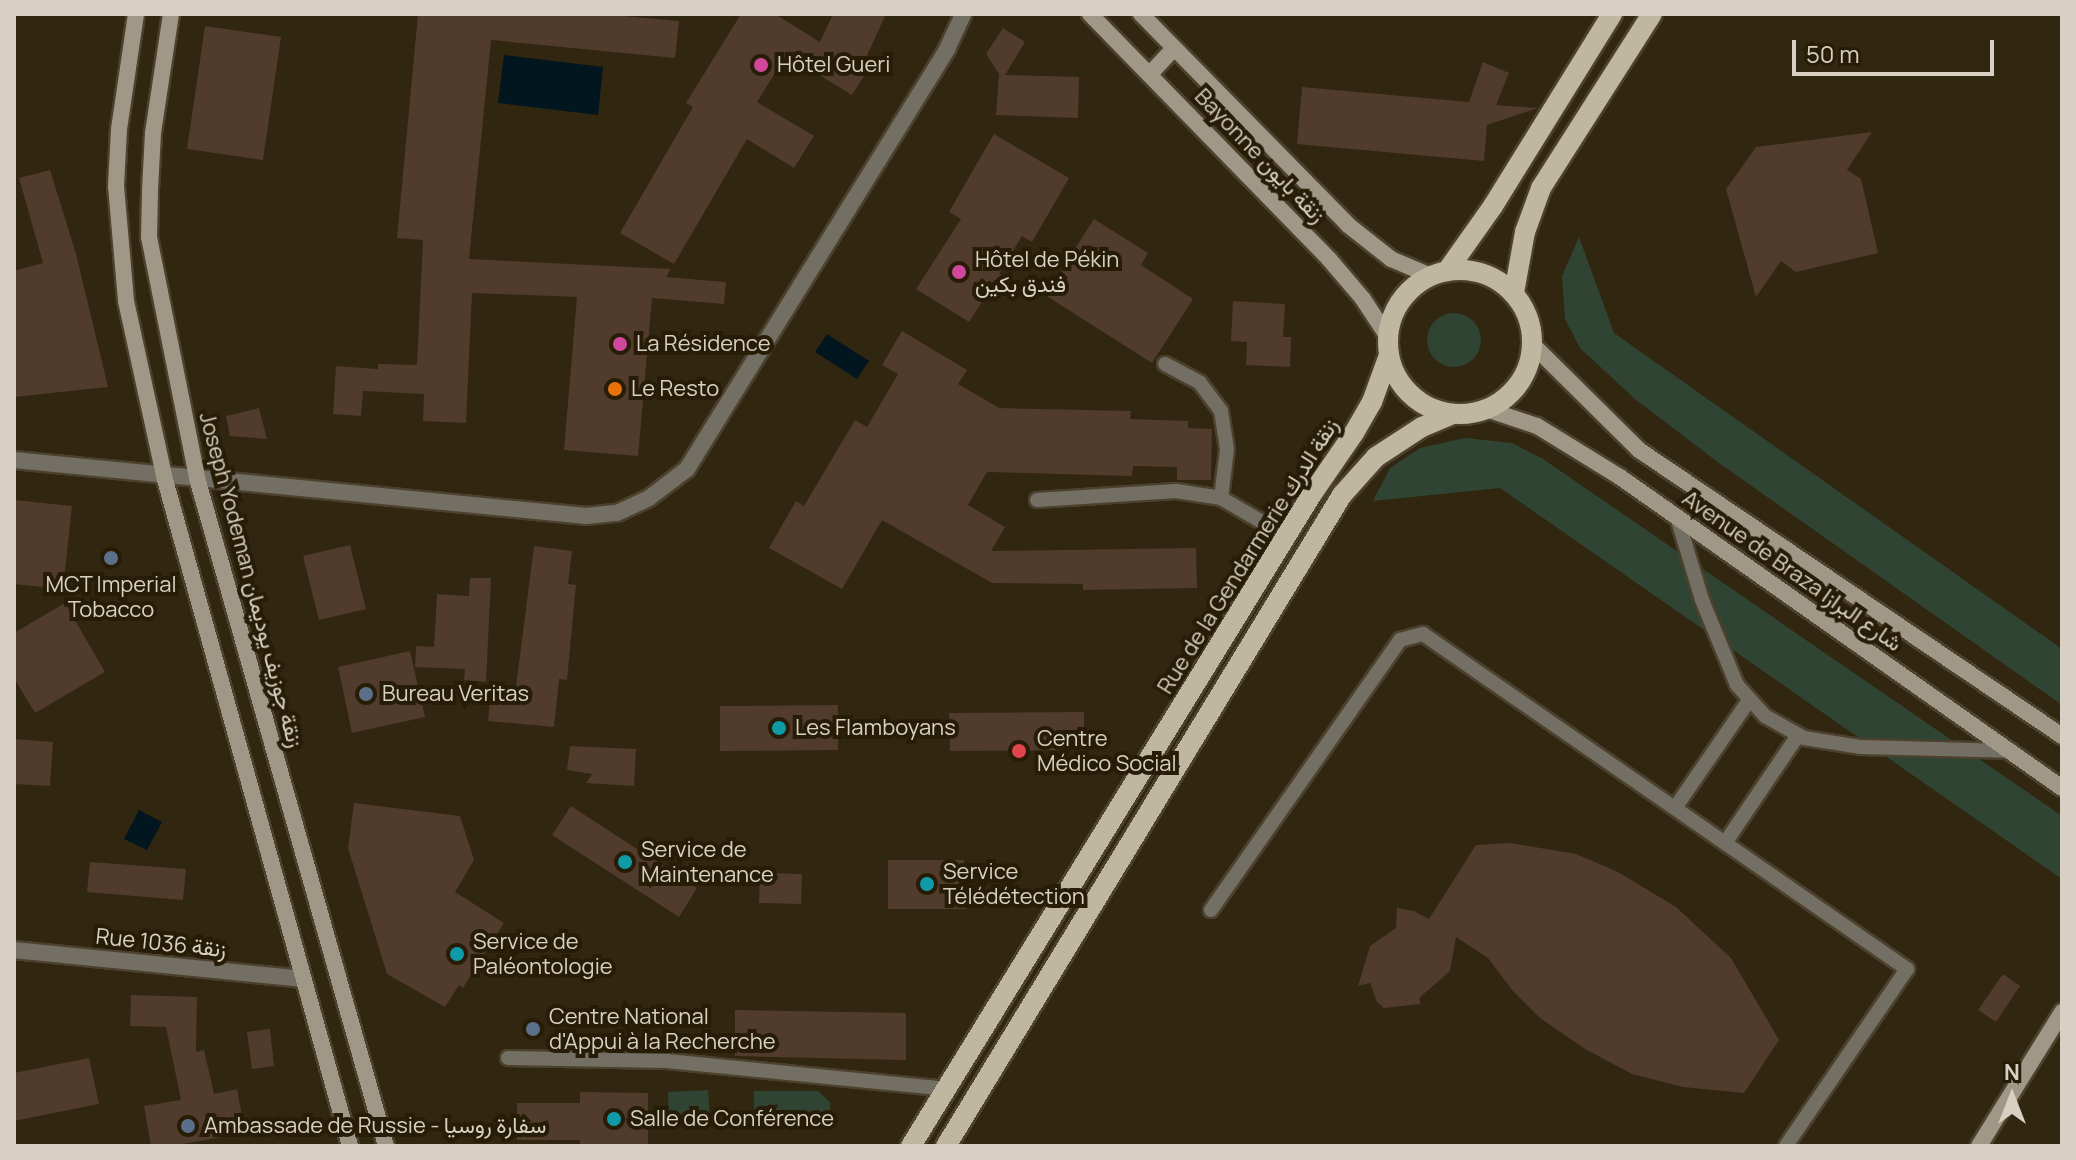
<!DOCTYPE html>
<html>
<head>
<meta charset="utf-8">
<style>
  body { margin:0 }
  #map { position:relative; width:2076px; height:1160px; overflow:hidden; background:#312610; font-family:Manrope,Vazirmatn,sans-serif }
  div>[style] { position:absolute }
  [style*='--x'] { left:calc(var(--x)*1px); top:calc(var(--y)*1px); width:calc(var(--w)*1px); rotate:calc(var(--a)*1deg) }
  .green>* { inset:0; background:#304433 }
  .round { border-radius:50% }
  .water>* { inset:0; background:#01161f }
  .building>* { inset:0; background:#503b2c }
  .roads { filter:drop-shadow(2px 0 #4c412d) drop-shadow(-2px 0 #4c412d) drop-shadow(0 2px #4c412d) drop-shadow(0 -2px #4c412d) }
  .lane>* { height:14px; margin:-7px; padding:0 7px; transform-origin:7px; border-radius:7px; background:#746f64 }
  .street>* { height:16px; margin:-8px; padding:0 8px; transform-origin:8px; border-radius:8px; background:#746f64 }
  .secondary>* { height:16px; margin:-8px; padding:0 8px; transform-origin:8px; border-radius:8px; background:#9f9886 }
  .primary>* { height:20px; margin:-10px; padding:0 10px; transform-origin:10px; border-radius:10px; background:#c0b7a0 }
  .primary>.ring { margin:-10px; padding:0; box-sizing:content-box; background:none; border:20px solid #c0b7a0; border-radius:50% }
  .dots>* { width:22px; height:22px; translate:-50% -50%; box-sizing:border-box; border:4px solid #271d07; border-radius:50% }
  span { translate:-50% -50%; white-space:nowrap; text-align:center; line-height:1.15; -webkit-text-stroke:8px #271d07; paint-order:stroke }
  .poi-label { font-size:22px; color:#d8d0c3 }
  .left { translate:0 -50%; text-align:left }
  .street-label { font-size:22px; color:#d8d0c3 }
  .frame { position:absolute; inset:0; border:16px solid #d8d0c3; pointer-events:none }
  .north { position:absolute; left:1972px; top:1056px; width:80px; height:80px; -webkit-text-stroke:6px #271d07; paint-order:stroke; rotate:0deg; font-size:22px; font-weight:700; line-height:32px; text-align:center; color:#d8d0c3 }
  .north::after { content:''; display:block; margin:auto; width:28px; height:36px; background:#d8d0c3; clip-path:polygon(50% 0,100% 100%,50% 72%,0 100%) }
  .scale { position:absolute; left:1792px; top:40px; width:202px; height:36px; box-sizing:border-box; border:4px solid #d8d0c3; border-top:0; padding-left:10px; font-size:24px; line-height:28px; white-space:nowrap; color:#d8d0c3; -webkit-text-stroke:6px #271d07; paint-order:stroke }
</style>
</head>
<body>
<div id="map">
  <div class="green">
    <i style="clip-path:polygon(1579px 237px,1614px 333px,2062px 649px,2062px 705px,1719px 463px,1635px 399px,1580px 348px,1565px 319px,1562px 276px)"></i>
    <i class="round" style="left:1427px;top:313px;width:54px;height:54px"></i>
    <i style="clip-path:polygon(1465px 438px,1512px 443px,1543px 459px,2062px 816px,2062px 879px,1500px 488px,1373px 501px,1390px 468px,1420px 448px)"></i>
    <i style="clip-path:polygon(708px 1090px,710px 1124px,669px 1126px,668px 1092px)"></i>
    <i style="clip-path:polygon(754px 1091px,818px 1091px,830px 1102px,830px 1113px,823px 1121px,813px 1125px,754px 1125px)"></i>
  </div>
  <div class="water">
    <i style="clip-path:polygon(504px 55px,603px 67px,598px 115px,498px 103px)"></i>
    <i style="clip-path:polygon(827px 334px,869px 361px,857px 379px,815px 352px)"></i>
    <i style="clip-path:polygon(139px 810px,162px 822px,147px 850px,124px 839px)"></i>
  </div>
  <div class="building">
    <i style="clip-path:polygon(418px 14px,600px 14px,679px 21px,675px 58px,491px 40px,469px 259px,671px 269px,666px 277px,726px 282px,724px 304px,652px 298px,638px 456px,564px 450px,577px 297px,472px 293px,466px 423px,423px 421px,424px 394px,363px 391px,361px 416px,333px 414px,336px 366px,378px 369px,378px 364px,417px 365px,423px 240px,397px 238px)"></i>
    <i style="clip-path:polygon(741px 14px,775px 14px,820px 42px,833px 14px,886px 14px,862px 66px,868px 70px,852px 95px,786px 55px,757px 102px,814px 136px,794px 168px,747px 139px,674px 264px,620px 233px,693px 107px,686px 103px)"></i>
    <i style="clip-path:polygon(205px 26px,281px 37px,263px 160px,187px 149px)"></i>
    <i style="clip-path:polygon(1003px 28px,1025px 42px,1005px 75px,1079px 77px,1078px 118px,996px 115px,999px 74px,986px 54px)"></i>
    <i style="clip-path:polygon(1483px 62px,1509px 73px,1496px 105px,1538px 108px,1487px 125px,1484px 161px,1297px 144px,1302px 87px,1469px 102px)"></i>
    <i style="clip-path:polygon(1872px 132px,1847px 170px,1861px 179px,1878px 253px,1796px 272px,1781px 261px,1756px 297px,1726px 189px,1756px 147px)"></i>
    <i style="clip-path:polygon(994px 134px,1069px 178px,1032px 242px,1022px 236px,999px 274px,1008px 279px,995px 300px,987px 294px,969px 322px,916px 289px,961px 219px,949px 212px)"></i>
    <i style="clip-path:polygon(50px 170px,76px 254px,108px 387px,14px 397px,14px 271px,43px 263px,19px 178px)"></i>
    <i style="clip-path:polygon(1094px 219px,1148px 253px,1141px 265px,1193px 299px,1152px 363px,1045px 295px)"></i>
    <i style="clip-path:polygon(1233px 301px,1285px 304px,1283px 337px,1291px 337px,1290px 367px,1246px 365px,1247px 342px,1231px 341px)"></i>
    <i style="clip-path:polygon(902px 331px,967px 370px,958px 384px,999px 408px,1131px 411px,1130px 419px,1188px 421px,1188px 428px,1212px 429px,1211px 480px,1177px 480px,1177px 467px,1133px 466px,1132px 476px,987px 472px,968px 505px,1005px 527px,991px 551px,1196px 548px,1197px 588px,1083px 590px,1083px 584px,992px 583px,882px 520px,842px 589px,769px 548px,796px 501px,804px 506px,855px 420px,867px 427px,898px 374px,882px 365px)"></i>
    <i style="clip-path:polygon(259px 408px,267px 439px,230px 436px,226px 416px)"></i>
    <i style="clip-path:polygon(14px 500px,72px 506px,63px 589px,14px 584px)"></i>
    <i style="clip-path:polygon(350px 545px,366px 609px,319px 620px,303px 556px)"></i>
    <i style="clip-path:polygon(534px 546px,572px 551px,568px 584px,576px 585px,567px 680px,559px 679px,554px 727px,488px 721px,490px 700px,514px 702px)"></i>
    <i style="clip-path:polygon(470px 578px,491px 578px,486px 682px,464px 680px,465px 669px,415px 667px,416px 646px,434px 647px,437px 594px,469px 596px)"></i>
    <i style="clip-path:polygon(65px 603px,105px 672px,35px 713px,14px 678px,14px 633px)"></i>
    <i style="clip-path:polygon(410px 651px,425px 717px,352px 733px,338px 667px)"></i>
    <i style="clip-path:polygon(838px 705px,838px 750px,720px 751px,720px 706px)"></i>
    <i style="clip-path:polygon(1084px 712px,1084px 750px,950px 751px,949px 713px)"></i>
    <i style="clip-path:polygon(14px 739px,53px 742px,50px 786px,14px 784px)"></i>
    <i style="clip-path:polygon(570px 746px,636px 749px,634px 786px,586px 783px,592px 774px,567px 770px)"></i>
    <i style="clip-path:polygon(354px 803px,460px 816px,474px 860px,455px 892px,504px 923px,463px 988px,459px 985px,445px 1007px,387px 974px,348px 848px)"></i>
    <i style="clip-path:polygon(571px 806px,697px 888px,679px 917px,552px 835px)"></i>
    <i style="clip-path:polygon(1510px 843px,1576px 854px,1618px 872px,1676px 907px,1731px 958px,1779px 1040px,1744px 1093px,1683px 1087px,1632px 1074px,1585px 1049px,1540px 1018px,1512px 990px,1488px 958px,1456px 937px,1450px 971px,1419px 998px,1421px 1004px,1384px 1008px,1377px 1002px,1370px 983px,1358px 986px,1370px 946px,1396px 928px,1397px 908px,1414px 911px,1429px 919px,1476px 845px)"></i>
    <i style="clip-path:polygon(888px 860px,964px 860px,966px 909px,888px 909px)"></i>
    <i style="clip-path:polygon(90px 862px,186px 869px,183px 900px,87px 892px)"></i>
    <i style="clip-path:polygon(760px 873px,802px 874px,801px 904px,759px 903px)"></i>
    <i style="clip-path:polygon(2003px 974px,2020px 986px,1996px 1022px,1978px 1010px)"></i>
    <i style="clip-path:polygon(131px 995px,197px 997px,196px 1052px,204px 1050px,214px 1094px,237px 1089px,245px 1133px,172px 1146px,151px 1146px,144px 1106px,181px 1100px,166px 1027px,130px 1026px)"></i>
    <i style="clip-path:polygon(735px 1010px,906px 1013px,906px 1060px,735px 1056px)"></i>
    <i style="clip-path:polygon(270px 1029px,274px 1066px,252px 1069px,247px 1032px)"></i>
    <i style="clip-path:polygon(89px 1058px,99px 1104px,14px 1121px,14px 1073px)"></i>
    <i style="clip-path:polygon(580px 1092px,648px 1093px,648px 1146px,580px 1146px,580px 1140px,517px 1140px,517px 1103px,580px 1103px)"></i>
  </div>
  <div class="roads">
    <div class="lane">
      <i style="--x:1165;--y:364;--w:40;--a:28"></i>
      <i style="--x:1200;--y:383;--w:35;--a:53"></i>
      <i style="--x:1221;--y:411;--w:38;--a:81"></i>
      <i style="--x:1227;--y:449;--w:49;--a:97"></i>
      <i style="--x:1037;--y:500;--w:139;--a:-3.7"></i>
      <i style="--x:1176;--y:491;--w:46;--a:8.8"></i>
      <i style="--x:1221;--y:498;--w:75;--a:30.3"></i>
      <i style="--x:1677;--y:517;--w:87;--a:73.2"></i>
      <i style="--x:1702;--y:600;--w:92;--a:67.6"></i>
      <i style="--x:1737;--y:685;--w:42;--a:47.9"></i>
      <i style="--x:1765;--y:716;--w:45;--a:29.4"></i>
      <i style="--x:1804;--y:738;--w:58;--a:9"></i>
      <i style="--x:1861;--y:747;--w:148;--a:1.5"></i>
      <i style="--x:1675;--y:808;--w:132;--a:-55.5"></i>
      <i style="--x:1725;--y:843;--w:130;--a:-55.9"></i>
      <i style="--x:1211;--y:910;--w:330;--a:-55"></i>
      <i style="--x:1400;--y:640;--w:24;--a:-15"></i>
      <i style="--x:1423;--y:634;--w:589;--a:34.69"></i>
      <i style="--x:1907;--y:969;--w:214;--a:124.4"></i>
      <i style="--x:508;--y:1058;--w:159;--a:1.1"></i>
      <i style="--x:667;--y:1061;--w:280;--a:5.7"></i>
    </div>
    <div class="street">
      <i style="--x:14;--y:460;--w:575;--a:5.59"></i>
      <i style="--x:586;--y:516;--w:31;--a:-6"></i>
      <i style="--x:617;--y:513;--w:35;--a:-25"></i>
      <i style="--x:649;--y:498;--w:48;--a:-37.3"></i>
      <i style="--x:687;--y:469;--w:494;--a:-58.2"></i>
      <i style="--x:947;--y:49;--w:38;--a:-65"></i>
      <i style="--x:14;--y:950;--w:291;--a:5.7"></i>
    </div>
    <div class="secondary">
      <i style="--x:136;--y:14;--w:116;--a:98.4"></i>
      <i style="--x:119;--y:129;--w:57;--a:93"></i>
      <i style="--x:116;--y:186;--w:115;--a:85"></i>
      <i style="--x:126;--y:301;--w:179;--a:77.7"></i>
      <i style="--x:164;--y:476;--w:695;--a:74.48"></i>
      <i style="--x:171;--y:14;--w:120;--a:98.6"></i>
      <i style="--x:153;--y:133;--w:58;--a:93"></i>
      <i style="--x:150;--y:191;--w:46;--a:91.2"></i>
      <i style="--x:149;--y:237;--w:56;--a:78.7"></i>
      <i style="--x:160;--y:292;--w:190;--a:78.7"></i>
      <i style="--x:197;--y:478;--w:694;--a:74.2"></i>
      <i style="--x:1090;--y:14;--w:342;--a:45.7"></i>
      <i style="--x:1329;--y:259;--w:52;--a:49.6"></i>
      <i style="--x:1363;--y:299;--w:45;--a:56.7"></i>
      <i style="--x:1141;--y:14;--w:296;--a:45.5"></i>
      <i style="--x:1348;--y:225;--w:55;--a:38.3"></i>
      <i style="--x:1391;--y:259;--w:43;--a:23"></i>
      <i style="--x:1150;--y:74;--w:35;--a:-47"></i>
      <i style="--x:1532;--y:344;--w:151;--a:44.7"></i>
      <i style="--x:1639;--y:450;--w:511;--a:34.06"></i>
      <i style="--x:1486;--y:409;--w:54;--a:18.4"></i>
      <i style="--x:1537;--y:426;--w:97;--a:31.6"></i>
      <i style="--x:1620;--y:477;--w:540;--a:35.13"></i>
      <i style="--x:1979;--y:1146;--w:158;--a:-58.2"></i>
    </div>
    <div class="primary">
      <i class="ring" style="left:1388px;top:270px;width:124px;height:124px"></i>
      <i style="--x:1447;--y:271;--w:80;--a:-54.7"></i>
      <i style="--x:1493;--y:206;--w:226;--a:-58.2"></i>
      <i style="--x:1514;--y:293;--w:62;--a:-79.8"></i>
      <i style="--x:1525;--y:232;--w:47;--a:-70"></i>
      <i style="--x:1541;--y:188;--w:206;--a:-57.5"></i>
      <i style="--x:911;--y:1146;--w:765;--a:-58.41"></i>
      <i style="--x:1312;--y:494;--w:74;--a:-55.5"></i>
      <i style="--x:1354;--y:433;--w:36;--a:-60"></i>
      <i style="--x:1372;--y:402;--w:50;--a:-70.1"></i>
      <i style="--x:946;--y:1146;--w:762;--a:-58.69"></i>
      <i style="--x:1342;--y:495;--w:51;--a:-48.2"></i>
      <i style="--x:1376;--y:457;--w:55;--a:-33.1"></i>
      <i style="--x:1422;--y:427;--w:34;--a:-23"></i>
    </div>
  </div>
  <div class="dots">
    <i style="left:761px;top:65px;background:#d1479c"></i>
    <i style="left:959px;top:272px;background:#d1479c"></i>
    <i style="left:620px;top:344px;background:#d1479c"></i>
    <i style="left:615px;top:389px;background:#e8710a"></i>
    <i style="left:111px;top:558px;background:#5c6f8a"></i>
    <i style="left:366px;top:694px;background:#5c6f8a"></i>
    <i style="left:779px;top:728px;background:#0f9aa8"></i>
    <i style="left:1019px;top:751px;background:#e0444e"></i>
    <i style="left:625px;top:862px;background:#0f9aa8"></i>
    <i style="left:927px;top:884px;background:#0f9aa8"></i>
    <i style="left:457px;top:954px;background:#0f9aa8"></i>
    <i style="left:533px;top:1029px;background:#5c6f8a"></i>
    <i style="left:614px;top:1119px;background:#0f9aa8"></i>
    <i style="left:188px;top:1126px;background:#5c6f8a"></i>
  </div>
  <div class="poi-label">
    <span class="left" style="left:777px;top:65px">Hôtel Gueri</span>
    <span class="left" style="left:975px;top:272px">Hôtel de Pékin<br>فندق بكين</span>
    <span class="left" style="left:636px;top:344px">La Résidence</span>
    <span class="left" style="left:631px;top:389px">Le Resto</span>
    <span style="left:111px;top:597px">MCT Imperial<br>Tobacco</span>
    <span class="left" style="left:382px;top:694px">Bureau Veritas</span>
    <span class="left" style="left:795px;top:728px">Les Flamboyans</span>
    <span class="left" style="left:1037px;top:751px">Centre<br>Médico Social</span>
    <span class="left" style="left:641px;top:862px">Service de<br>Maintenance</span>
    <span class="left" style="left:943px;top:884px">Service<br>Télédétection</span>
    <span class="left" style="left:473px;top:954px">Service de<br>Paléontologie</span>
    <span class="left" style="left:549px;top:1029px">Centre National<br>d'Appui à la Recherche</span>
    <span class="left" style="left:630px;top:1119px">Salle de Conférence</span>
    <span class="left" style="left:204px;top:1126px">Ambassade de Russie - سفارة روسيا</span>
  </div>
  <div class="street-label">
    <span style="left:1260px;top:156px;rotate:46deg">Bayonne زنقة بايون</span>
    <span style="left:1248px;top:556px;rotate:-58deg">Rue de la Gendarmerie زنقة الدرك</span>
    <span style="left:1792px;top:571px;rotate:35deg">Avenue de Braza شارع البرازا</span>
    <span style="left:251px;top:580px;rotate:75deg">Joseph Yodeman زنقة جوزيف يوديمان</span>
    <span style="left:161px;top:943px;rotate:6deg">Rue 1036 زنقة</span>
  </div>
  <div class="frame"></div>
  <div class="north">N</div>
  <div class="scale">50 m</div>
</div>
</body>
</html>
